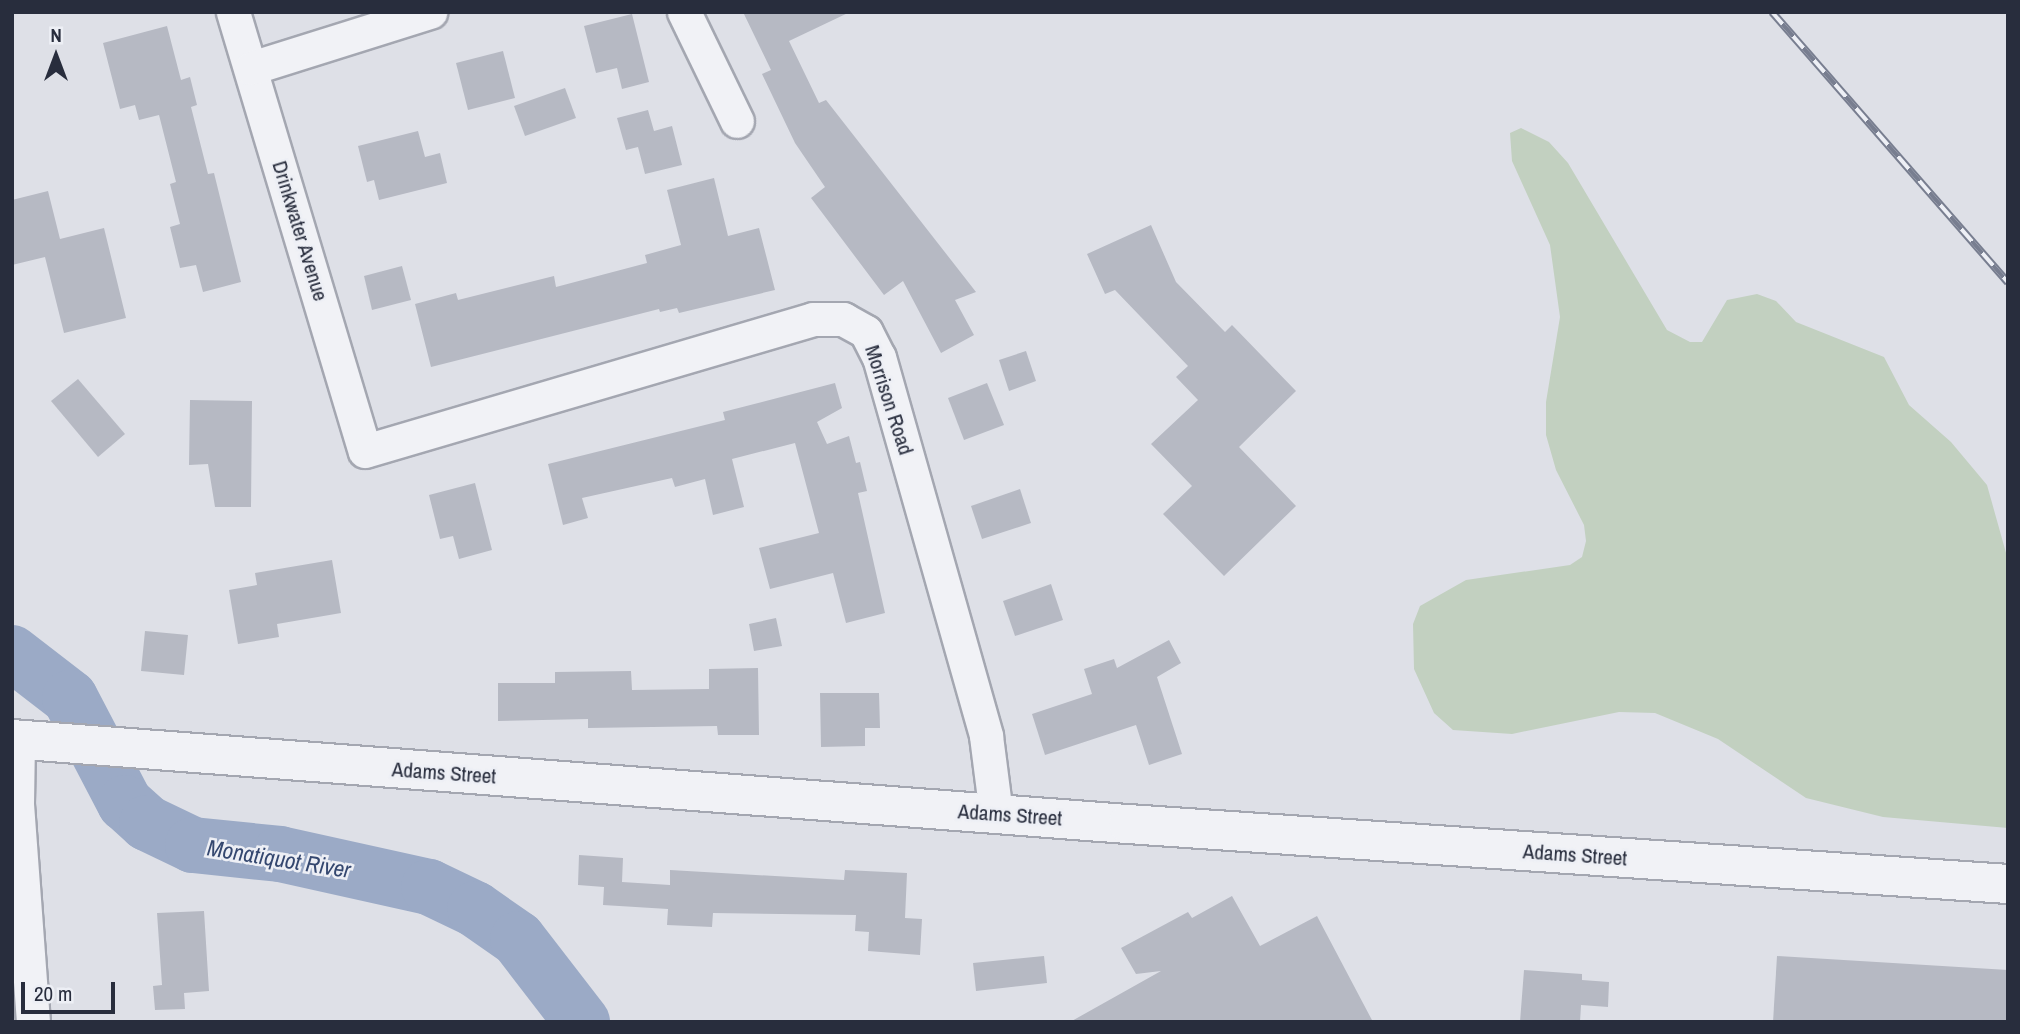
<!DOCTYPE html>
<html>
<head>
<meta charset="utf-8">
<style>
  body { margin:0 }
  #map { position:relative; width:2020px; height:1034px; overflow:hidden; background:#dee0e7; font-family:"Archivo Narrow",sans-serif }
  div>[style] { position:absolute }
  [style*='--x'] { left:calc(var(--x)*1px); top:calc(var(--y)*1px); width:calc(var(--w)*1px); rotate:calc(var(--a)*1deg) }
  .green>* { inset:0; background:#c2d0c0 }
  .river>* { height:56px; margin:-28px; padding:0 28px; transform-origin:28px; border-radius:28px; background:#9baac6 }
  .building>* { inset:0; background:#b6b9c3 }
  .roads { filter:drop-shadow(2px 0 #a4a7b1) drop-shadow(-2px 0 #a4a7b1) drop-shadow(0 2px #a4a7b1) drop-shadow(0 -2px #a4a7b1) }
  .minor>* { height:33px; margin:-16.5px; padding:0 16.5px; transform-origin:16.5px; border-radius:16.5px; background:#f1f2f6 }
  .tertiary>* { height:38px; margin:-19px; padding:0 19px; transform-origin:19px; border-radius:19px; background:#f1f2f6 }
  .rail>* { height:8px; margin-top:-4px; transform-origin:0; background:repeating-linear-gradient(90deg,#edeff5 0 16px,#787e90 0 32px); box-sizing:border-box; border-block:2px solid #787e90 }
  span { translate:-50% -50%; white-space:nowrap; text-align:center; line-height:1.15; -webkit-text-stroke:5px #edeff5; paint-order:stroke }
  .street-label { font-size:21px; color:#282d3d }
  .water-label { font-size:23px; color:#34476f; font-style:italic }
  .frame { position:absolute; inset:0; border:14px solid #282d3d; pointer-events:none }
  .north { position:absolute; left:21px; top:21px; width:70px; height:70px; -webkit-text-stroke:5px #edeff5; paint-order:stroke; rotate:0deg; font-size:19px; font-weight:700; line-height:28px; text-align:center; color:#282d3d }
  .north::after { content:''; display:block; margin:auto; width:24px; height:32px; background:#282d3d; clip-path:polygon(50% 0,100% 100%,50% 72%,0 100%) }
  .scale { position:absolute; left:21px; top:982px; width:94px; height:32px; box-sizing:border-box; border:4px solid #282d3d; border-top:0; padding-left:9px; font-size:21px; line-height:24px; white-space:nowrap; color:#282d3d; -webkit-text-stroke:5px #edeff5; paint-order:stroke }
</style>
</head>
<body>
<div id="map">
  <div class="green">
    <i style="clip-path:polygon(1521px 128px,1549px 142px,1568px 163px,1667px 330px,1690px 342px,1702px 342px,1727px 300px,1757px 294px,1776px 301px,1796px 322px,1884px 357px,1909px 405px,1951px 442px,1987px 485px,2008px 560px,2008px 828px,1883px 817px,1806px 798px,1718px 739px,1655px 713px,1619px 712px,1512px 734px,1453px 730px,1434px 713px,1414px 669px,1413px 624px,1420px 606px,1466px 580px,1570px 565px,1582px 557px,1586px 541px,1584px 525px,1556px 470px,1546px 435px,1546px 402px,1560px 317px,1550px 245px,1512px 161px,1510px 133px)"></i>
  </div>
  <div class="river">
    <i style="--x:12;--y:653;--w:73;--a:37.8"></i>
    <i style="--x:70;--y:698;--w:119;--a:62.4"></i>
    <i style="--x:125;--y:803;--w:30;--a:42"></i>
    <i style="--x:147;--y:823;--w:51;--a:25.6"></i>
    <i style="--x:193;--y:845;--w:87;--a:5.9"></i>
    <i style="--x:280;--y:854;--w:153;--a:12.5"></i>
    <i style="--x:429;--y:887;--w:51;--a:25.6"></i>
    <i style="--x:475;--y:909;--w:52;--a:34.9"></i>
    <i style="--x:518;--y:939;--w:105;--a:52.4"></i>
  </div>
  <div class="building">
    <i style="clip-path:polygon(743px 12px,850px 12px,789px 41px,819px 103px,826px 100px,976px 292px,955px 300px,974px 335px,941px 353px,903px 281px,884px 295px,811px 198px,825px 187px,795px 143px,762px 74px,771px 70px)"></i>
    <i style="clip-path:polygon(632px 14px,649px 82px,622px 89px,617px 68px,596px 73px,584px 26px)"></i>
    <i style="clip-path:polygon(167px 26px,181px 80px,190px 77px,197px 105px,191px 107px,208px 174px,214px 173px,241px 282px,203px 292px,196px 265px,180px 268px,170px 227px,180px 224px,170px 184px,176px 182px,159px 115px,139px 120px,135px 105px,120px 109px,103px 43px)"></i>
    <i style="clip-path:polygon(503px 51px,515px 98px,468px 110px,456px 63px)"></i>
    <i style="clip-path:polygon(565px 88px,576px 118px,525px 136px,514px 106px)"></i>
    <i style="clip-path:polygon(648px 110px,654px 131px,672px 126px,682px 165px,645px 174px,638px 147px,626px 150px,617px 118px)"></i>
    <i style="clip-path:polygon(418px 131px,425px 157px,440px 153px,447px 183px,379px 200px,374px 180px,367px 182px,358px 146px)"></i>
    <i style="clip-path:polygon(714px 178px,728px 236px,759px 228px,775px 290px,679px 313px,677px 308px,660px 312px,659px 309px,431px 367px,415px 304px,456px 293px,458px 300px,554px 276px,556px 287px,647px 263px,645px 255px,681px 245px,667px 190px)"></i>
    <i style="clip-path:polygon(48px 191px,60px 239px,104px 228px,126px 318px,64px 333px,45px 257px,12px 265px,12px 200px)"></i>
    <i style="clip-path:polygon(1151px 225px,1176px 282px,1225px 332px,1232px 325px,1296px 391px,1239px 447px,1296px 506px,1224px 576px,1163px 514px,1192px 486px,1151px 444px,1198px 400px,1176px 377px,1188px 366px,1115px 290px,1105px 294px,1087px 254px)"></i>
    <i style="clip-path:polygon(402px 266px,411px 300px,372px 310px,364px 276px)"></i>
    <i style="clip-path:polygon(1026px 351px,1036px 381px,1009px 391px,999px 360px)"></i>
    <i style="clip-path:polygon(78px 379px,125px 434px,98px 457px,51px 401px)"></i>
    <i style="clip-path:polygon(835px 383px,842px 408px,817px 422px,827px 444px,849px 436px,856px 463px,860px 462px,867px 491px,858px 493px,885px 613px,846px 623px,833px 573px,770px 589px,759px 548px,819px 533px,795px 443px,732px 459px,744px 507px,713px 515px,705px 479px,675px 487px,672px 478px,582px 498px,588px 518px,563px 525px,548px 464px,725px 420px,723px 412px)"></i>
    <i style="clip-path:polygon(987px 383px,1004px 425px,964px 440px,948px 398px)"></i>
    <i style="clip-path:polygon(190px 400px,252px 401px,251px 507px,215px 507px,208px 464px,189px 465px)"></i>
    <i style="clip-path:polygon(475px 483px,492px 550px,459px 559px,453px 536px,440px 539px,429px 495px)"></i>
    <i style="clip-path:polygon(1020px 489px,1031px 523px,982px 539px,971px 506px)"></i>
    <i style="clip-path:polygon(332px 560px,341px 613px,277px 624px,279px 637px,238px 644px,229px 590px,257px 585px,255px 573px)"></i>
    <i style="clip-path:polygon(1051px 584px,1063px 620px,1015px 636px,1003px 601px)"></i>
    <i style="clip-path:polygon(776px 618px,782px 646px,754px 651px,749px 624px)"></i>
    <i style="clip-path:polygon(145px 631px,188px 635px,184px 675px,141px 671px)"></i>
    <i style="clip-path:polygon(1169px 640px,1181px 663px,1157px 677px,1182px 754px,1149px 765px,1136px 725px,1045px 755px,1032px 714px,1092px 694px,1084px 669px,1114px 659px,1117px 668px)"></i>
    <i style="clip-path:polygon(758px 668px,759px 735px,718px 735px,717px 726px,588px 728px,588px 719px,498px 721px,498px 683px,555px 683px,555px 672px,631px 671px,632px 690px,709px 689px,709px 669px)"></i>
    <i style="clip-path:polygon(820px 693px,879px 693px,880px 728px,865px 728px,865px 746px,821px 747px)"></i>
    <i style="clip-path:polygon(579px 855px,623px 858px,622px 882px,670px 885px,670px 870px,844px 880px,845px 870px,907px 873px,905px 918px,922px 919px,920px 955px,868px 951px,869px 932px,855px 931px,856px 915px,713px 913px,712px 927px,667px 925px,668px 909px,603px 905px,604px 887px,578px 885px)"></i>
    <i style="clip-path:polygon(1232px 896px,1260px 946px,1317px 916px,1373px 1022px,1070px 1022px,1161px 971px,1136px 974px,1121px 948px,1188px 912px,1192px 918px)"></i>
    <i style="clip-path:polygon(204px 911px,209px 991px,184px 993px,185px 1009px,155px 1010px,153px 986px,162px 985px,157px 913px)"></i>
    <i style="clip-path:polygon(1044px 956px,1047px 983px,976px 991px,973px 963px)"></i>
    <i style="clip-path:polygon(1777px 956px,2008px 970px,2008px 1022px,1773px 1022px)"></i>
    <i style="clip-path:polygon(1524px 970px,1582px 974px,1582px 980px,1609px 982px,1608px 1007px,1581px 1005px,1580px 1022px,1520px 1022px)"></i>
  </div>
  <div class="roads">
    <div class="minor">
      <i style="--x:233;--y:12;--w:458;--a:73.3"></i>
      <i style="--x:365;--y:451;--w:467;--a:-16.4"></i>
      <i style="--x:813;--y:319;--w:30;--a:0"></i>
      <i style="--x:843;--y:319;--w:26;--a:29"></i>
      <i style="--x:866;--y:332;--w:28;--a:63"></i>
      <i style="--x:879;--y:357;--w:394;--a:74.2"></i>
      <i style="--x:986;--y:736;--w:79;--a:82.7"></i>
      <i style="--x:684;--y:12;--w:121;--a:64.1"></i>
      <i style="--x:251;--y:68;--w:188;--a:-17.4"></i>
      <i style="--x:18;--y:740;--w:64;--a:90.9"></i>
      <i style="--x:17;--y:804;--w:219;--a:85.8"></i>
    </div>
    <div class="tertiary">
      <i style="--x:12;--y:739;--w:1119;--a:4.36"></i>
      <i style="--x:1128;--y:824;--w:882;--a:3.9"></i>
    </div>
  </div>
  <div class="rail">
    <i style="--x:1772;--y:12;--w:359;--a:48.9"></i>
  </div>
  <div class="street-label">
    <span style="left:300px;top:231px;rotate:73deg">Drinkwater Avenue</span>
    <span style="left:889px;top:400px;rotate:72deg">Morrison Road</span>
    <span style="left:444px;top:773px;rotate:4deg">Adams Street</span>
    <span style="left:1010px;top:815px;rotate:4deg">Adams Street</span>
    <span style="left:1575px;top:855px;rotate:4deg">Adams Street</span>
  </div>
  <div class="water-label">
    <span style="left:279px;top:859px;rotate:9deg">Monatiquot River</span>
  </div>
  <div class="frame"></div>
  <div class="north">N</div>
  <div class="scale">20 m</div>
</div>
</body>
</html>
